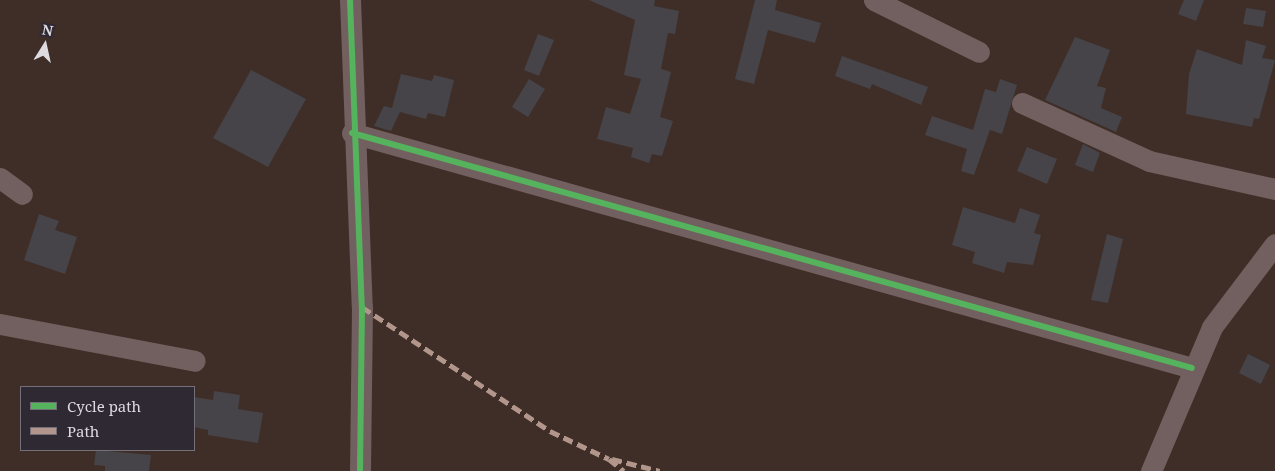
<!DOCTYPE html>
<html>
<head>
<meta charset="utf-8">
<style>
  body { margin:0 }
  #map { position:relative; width:1275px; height:471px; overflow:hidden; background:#2e2b31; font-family:"Noto Serif",serif }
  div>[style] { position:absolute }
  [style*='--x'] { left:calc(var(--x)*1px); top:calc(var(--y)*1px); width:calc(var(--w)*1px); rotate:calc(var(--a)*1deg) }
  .industrial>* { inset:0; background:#3e2e27 }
  .building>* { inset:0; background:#464449 }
  .minor>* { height:21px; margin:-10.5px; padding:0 10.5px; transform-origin:10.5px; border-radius:10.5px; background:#725f5f }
  .quiet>* { height:5px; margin-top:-2.5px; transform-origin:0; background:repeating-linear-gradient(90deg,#b2968c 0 10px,transparent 0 15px) }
  .cycleway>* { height:6px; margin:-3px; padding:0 3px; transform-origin:3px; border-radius:3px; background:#56b35d }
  span { translate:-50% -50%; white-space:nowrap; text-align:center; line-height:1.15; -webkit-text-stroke:4.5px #2f2933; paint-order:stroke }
  .legend { position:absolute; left:20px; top:386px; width:175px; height:65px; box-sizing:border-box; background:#2f2933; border:1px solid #757078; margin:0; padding:6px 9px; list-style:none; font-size:15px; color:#dddae0 }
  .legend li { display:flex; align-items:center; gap:10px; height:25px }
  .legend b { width:25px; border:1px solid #757078 }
  .north { position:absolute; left:20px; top:20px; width:50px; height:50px; -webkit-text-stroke:4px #2f2933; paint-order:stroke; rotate:10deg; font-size:14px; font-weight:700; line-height:20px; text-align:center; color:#dddae0 }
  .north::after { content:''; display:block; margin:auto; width:18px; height:22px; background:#dddae0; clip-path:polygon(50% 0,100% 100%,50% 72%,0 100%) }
</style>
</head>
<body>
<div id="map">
  <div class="industrial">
    <i style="clip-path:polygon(evenodd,0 0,1275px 0,1275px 471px,0 471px,0 0,21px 387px,194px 387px,194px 450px,21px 450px,21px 387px)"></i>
  </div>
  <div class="building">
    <i style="clip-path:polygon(589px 0,655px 0,654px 6px,679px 11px,675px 34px,668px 33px,661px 69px,671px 72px,660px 117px,673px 121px,662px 156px,652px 154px,649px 163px,631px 157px,633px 148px,597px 139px,606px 107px,630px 114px,641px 79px,624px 75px,635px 20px)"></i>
    <i style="clip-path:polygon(755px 0,777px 0,775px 10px,821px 23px,815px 43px,768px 30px,754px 84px,735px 79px)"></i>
    <i style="clip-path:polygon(1184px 0,1204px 0,1196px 21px,1178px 14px)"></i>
    <i style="clip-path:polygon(1246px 8px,1266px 11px,1263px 27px,1243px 24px)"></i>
    <i style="clip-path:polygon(538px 34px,554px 40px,539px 76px,524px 70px)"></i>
    <i style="clip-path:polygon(1075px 37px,1110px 50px,1097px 86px,1106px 88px,1101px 108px,1122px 117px,1116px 132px,1045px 100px)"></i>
    <i style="clip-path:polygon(1246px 40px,1266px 46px,1262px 58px,1275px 60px,1259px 119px,1254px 118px,1252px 127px,1186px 114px,1189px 74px,1197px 49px,1242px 65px)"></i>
    <i style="clip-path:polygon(842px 56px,928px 87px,921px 105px,872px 84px,870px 89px,835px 76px)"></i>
    <i style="clip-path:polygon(251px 70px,306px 99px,268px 167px,213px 138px)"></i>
    <i style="clip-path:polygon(401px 74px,432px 81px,434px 75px,454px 80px,445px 117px,428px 113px,426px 119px,400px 112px,391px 131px,374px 126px,384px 106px,392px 108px)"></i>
    <i style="clip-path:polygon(529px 79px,545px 89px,528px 117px,512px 107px)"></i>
    <i style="clip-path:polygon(1000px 79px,1017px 85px,1002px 134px,990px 130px,974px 175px,961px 171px,967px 149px,925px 135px,932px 116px,973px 130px,985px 89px,996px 92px)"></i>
    <i style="clip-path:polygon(1083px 144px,1100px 153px,1093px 172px,1075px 165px)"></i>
    <i style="clip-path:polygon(1027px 147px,1057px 159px,1047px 184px,1017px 171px)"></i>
    <i style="clip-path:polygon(963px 207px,1015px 223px,1020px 208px,1040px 215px,1034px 233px,1041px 235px,1033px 265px,1007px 262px,1004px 273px,972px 263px,975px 252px,952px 245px)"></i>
    <i style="clip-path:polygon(39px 214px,59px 221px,55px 230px,77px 237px,65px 274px,24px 260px)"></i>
    <i style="clip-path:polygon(1107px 234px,1123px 239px,1108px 303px,1091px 300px)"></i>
    <i style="clip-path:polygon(1248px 354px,1270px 365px,1261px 384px,1239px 373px)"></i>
    <i style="clip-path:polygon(214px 391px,240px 395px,238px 409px,263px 413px,258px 443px,208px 435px,208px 430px,194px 427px,194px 397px,213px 400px)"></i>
    <i style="clip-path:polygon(96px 450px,151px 455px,149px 471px,105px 471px,105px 466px,94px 465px)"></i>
  </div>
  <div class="minor">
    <i style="--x:350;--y:0;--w:307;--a:87.8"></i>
    <i style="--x:362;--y:307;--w:164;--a:90.7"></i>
    <i style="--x:874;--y:0;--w:117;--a:26.3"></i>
    <i style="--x:1022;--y:103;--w:140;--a:24.5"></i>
    <i style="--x:1149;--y:161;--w:129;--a:12.5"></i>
    <i style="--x:352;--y:133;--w:872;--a:15.63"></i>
    <i style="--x:0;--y:178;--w:27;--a:36"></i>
    <i style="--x:0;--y:324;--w:198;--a:10.7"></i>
    <i style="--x:1151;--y:471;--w:156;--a:-67"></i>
    <i style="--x:1212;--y:327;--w:104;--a:-52.8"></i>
  </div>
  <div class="quiet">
    <i style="--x:362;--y:307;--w:225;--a:33.4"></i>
    <i style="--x:550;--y:431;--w:65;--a:25.4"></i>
    <i style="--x:609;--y:459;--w:19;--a:39"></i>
    <i style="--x:612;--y:459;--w:49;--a:14"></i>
  </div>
  <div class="cycleway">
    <i style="--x:350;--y:0;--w:307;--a:87.8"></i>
    <i style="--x:362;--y:307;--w:164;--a:90.7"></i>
    <i style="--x:352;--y:133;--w:872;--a:15.63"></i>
  </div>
  <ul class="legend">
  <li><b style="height:6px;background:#56b35d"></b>Cycle path</li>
  <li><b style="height:6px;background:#b2968c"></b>Path</li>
  </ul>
  <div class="north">N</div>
</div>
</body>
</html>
